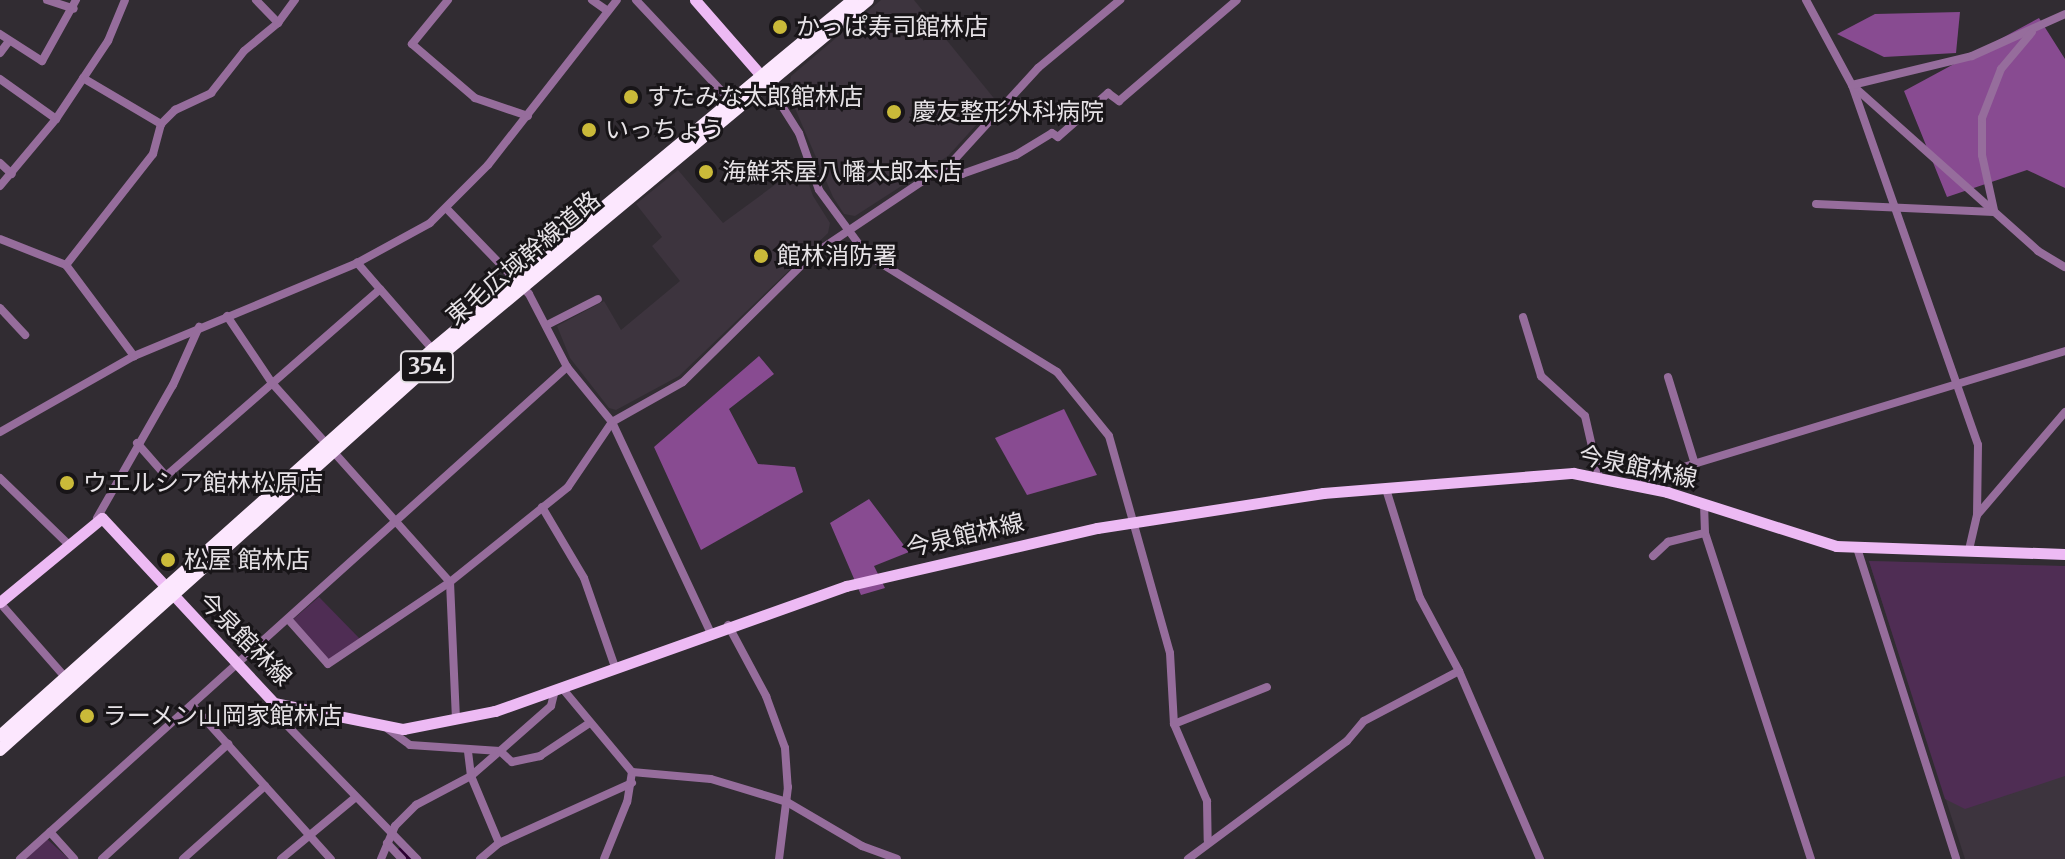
<!DOCTYPE html>
<html>
<head>
<meta charset="utf-8">
<style>
  body { margin:0 }
  #map { position:relative; width:2065px; height:859px; overflow:hidden; background:#312c32; font-family:Merriweather,"Noto Sans JP",serif }
  div>[style] { position:absolute }
  [style*='--x'] { left:calc(var(--x)*1px); top:calc(var(--y)*1px); width:calc(var(--w)*1px); rotate:calc(var(--a)*1deg) }
  .built>* { inset:0; background:#3d343e }
  .green>* { inset:0; background:#4f2d54 }
  .forest>* { inset:0; background:#884b91 }
  .river>* { height:14px; margin:-7px; padding:0 7px; transform-origin:7px; border-radius:7px; background:#2c0032 }
  .minor>* { height:8px; margin:-4px; padding:0 4px; transform-origin:4px; border-radius:4px; background:#966d9c }
  .major>* { height:11px; margin:-5.5px; padding:0 5.5px; transform-origin:5.5px; border-radius:5.5px; background:#edbaf4 }
  .highway>* { height:12px; margin:-6px; padding:0 6px; transform-origin:6px; border-radius:6px; background:#fce7fe }
  .dots>* { width:22px; height:22px; translate:-50% -50%; box-sizing:border-box; border:4px solid #181518; border-radius:50% }
  span { translate:-50% -50%; white-space:nowrap; text-align:center; line-height:1.15; -webkit-text-stroke:6px #181518; paint-order:stroke }
  .shield-label span { padding:2px 6px; background:#181518; border:2px solid; border-radius:6px; -webkit-text-stroke-width:0 }
  .shield-label { font-size:22px; color:#e6e2e6; font-weight:700 }
  .poi-label { font-size:24px; color:#e6e2e6 }
  .left { translate:0 -50%; text-align:left }
  .street-label { font-size:24px; color:#e6e2e6 }
</style>
</head>
<body>
<div id="map">
  <div class="built">
    <i style="clip-path:polygon(881px 0,914px 0,997px 102px,948px 156px,855px 216px,844px 214px,833px 197px,788px 92px,791px 76px)"></i>
    <i style="clip-path:polygon(802px 165px,813px 196px,830px 223px,828px 233px,679px 376px,616px 410px,609px 408px,570px 358px,557px 326px,604px 301px,621px 330px,680px 281px,652px 246px,662px 237px,636px 204px,678px 170px,723px 223px)"></i>
    <i style="clip-path:polygon(1869px 561px,2065px 566px,2065px 859px,1965px 859px)"></i>
  </div>
  <div class="green">
    <i style="clip-path:polygon(1869px 561px,2065px 566px,2065px 776px,1965px 809px,1945px 799px)"></i>
    <i style="clip-path:polygon(319px 597px,360px 639px,328px 664px,290px 622px)"></i>
    <i style="clip-path:polygon(47px 839px,69px 859px,25px 859px)"></i>
  </div>
  <div class="forest">
    <i style="clip-path:polygon(1960px 12px,1956px 53px,1884px 57px,1837px 34px,1875px 14px)"></i>
    <i style="clip-path:polygon(2039px 18px,2065px 59px,2065px 188px,2027px 170px,1947px 197px,1904px 91px)"></i>
    <i style="clip-path:polygon(759px 356px,774px 374px,729px 409px,758px 464px,795px 467px,803px 492px,701px 550px,654px 447px)"></i>
    <i style="clip-path:polygon(1064px 409px,1097px 475px,1027px 495px,995px 438px)"></i>
    <i style="clip-path:polygon(869px 499px,909px 552px,874px 566px,885px 588px,861px 595px,830px 523px)"></i>
  </div>
  <div class="river">
    <i style="--x:403;--y:854;--w:7;--a:45"></i>
  </div>
  <div class="minor">
    <i style="--x:47;--y:0;--w:28;--a:18"></i>
    <i style="--x:256;--y:0;--w:32;--a:46"></i>
    <i style="--x:448;--y:0;--w:57;--a:129.3"></i>
    <i style="--x:412;--y:44;--w:83;--a:40.6"></i>
    <i style="--x:475;--y:98;--w:56;--a:18.8"></i>
    <i style="--x:592;--y:0;--w:19;--a:35"></i>
    <i style="--x:636;--y:0;--w:139;--a:46.8"></i>
    <i style="--x:1806;--y:0;--w:97;--a:61.6"></i>
    <i style="--x:1852;--y:85;--w:249;--a:41.7"></i>
    <i style="--x:2038;--y:251;--w:31;--a:31"></i>
    <i style="--x:0;--y:34;--w:50;--a:32.7"></i>
    <i style="--x:42;--y:61;--w:70;--a:-60.9"></i>
    <i style="--x:0;--y:53;--w:15;--a:-53"></i>
    <i style="--x:83;--y:78;--w:91;--a:30.5"></i>
    <i style="--x:0;--y:79;--w:69;--a:35.5"></i>
    <i style="--x:768;--y:84;--w:58;--a:57.7"></i>
    <i style="--x:799;--y:133;--w:60;--a:70.7"></i>
    <i style="--x:819;--y:190;--w:79;--a:53.7"></i>
    <i style="--x:866;--y:254;--w:225;--a:31.7"></i>
    <i style="--x:1057;--y:372;--w:82;--a:50.9"></i>
    <i style="--x:1109;--y:436;--w:225;--a:74.3"></i>
    <i style="--x:1170;--y:653;--w:71;--a:86.8"></i>
    <i style="--x:1174;--y:724;--w:84;--a:66.8"></i>
    <i style="--x:1207;--y:801;--w:39;--a:89"></i>
    <i style="--x:1852;--y:85;--w:381;--a:70.7"></i>
    <i style="--x:1978;--y:445;--w:70;--a:90.8"></i>
    <i style="--x:1977;--y:515;--w:36;--a:103"></i>
    <i style="--x:1852;--y:85;--w:123;--a:-13.6"></i>
    <i style="--x:1972;--y:56;--w:102;--a:-24.3"></i>
    <i style="--x:0;--y:163;--w:16;--a:43"></i>
    <i style="--x:933;--y:176;--w:29;--a:-4"></i>
    <i style="--x:962;--y:174;--w:57;--a:-19.4"></i>
    <i style="--x:1016;--y:155;--w:42;--a:-31.4"></i>
    <i style="--x:1052;--y:133;--w:7;--a:34"></i>
    <i style="--x:1058;--y:137;--w:67;--a:-41.3"></i>
    <i style="--x:1108;--y:93;--w:14;--a:36"></i>
    <i style="--x:1119;--y:101;--w:155;--a:-40.6"></i>
    <i style="--x:0;--y:186;--w:87;--a:-50.1"></i>
    <i style="--x:56;--y:119;--w:94;--a:-56.3"></i>
    <i style="--x:108;--y:41;--w:44;--a:-67.5"></i>
    <i style="--x:1816;--y:204;--w:178;--a:2.6"></i>
    <i style="--x:447;--y:209;--w:118;--a:46"></i>
    <i style="--x:529;--y:294;--w:82;--a:62.5"></i>
    <i style="--x:567;--y:367;--w:71;--a:50.7"></i>
    <i style="--x:612;--y:422;--w:231;--a:64.9"></i>
    <i style="--x:1994;--y:210;--w:56;--a:-102.3"></i>
    <i style="--x:1982;--y:155;--w:37;--a:-90"></i>
    <i style="--x:1982;--y:118;--w:53;--a:-68.8"></i>
    <i style="--x:2001;--y:69;--w:48;--a:-50"></i>
    <i style="--x:0;--y:239;--w:71;--a:21.5"></i>
    <i style="--x:66;--y:265;--w:114;--a:53.2"></i>
    <i style="--x:66;--y:265;--w:141;--a:-51.9"></i>
    <i style="--x:153;--y:154;--w:31;--a:-75"></i>
    <i style="--x:161;--y:124;--w:20;--a:-45"></i>
    <i style="--x:175;--y:110;--w:40;--a:-25"></i>
    <i style="--x:211;--y:93;--w:53;--a:-51.8"></i>
    <i style="--x:244;--y:51;--w:44;--a:-39.5"></i>
    <i style="--x:278;--y:23;--w:29;--a:-54"></i>
    <i style="--x:380;--y:289;--w:84;--a:48.9"></i>
    <i style="--x:0;--y:308;--w:37;--a:47"></i>
    <i style="--x:227;--y:316;--w:81;--a:56.1"></i>
    <i style="--x:272;--y:383;--w:267;--a:48.2"></i>
    <i style="--x:450;--y:582;--w:137;--a:87.5"></i>
    <i style="--x:1523;--y:317;--w:62;--a:73"></i>
    <i style="--x:1541;--y:376;--w:59;--a:42.3"></i>
    <i style="--x:1585;--y:416;--w:63;--a:77.1"></i>
    <i style="--x:547;--y:325;--w:57;--a:-27"></i>
    <i style="--x:1668;--y:377;--w:88;--a:72.8"></i>
    <i style="--x:0;--y:432;--w:154;--a:-29.6"></i>
    <i style="--x:134;--y:356;--w:242;--a:-22.6"></i>
    <i style="--x:357;--y:263;--w:83;--a:-28.7"></i>
    <i style="--x:430;--y:223;--w:82;--a:-45"></i>
    <i style="--x:488;--y:165;--w:209;--a:-52"></i>
    <i style="--x:137;--y:443;--w:44;--a:48.7"></i>
    <i style="--x:166;--y:476;--w:284;--a:-41.1"></i>
    <i style="--x:380;--y:289;--w:35;--a:-131"></i>
    <i style="--x:0;--y:478;--w:95;--a:44.1"></i>
    <i style="--x:1631;--y:483;--w:454;--a:-16.9"></i>
    <i style="--x:1386;--y:489;--w:114;--a:72.7"></i>
    <i style="--x:1420;--y:598;--w:83;--a:61.9"></i>
    <i style="--x:1459;--y:671;--w:205;--a:66.7"></i>
    <i style="--x:1704;--y:504;--w:29;--a:88"></i>
    <i style="--x:1705;--y:533;--w:343;--a:72"></i>
    <i style="--x:542;--y:507;--w:82;--a:59.4"></i>
    <i style="--x:584;--y:578;--w:94;--a:70.8"></i>
    <i style="--x:1978;--y:514;--w:134;--a:-49.5"></i>
    <i style="--x:97;--y:518;--w:153;--a:-60.3"></i>
    <i style="--x:173;--y:385;--w:64;--a:-65.9"></i>
    <i style="--x:1857;--y:548;--w:326;--a:72.3"></i>
    <i style="--x:1653;--y:556;--w:21;--a:-43"></i>
    <i style="--x:1668;--y:542;--w:38;--a:-14"></i>
    <i style="--x:0;--y:603;--w:98;--a:48.7"></i>
    <i style="--x:288;--y:619;--w:60;--a:48.4"></i>
    <i style="--x:328;--y:664;--w:147;--a:-33.9"></i>
    <i style="--x:450;--y:582;--w:151;--a:-38.8"></i>
    <i style="--x:568;--y:487;--w:78;--a:-55.9"></i>
    <i style="--x:612;--y:422;--w:81;--a:-29.4"></i>
    <i style="--x:683;--y:382;--w:181;--a:-44.6"></i>
    <i style="--x:812;--y:255;--w:171;--a:-33.8"></i>
    <i style="--x:954;--y:160;--w:125;--a:-47.6"></i>
    <i style="--x:1038;--y:68;--w:107;--a:-39.7"></i>
    <i style="--x:728;--y:625;--w:81;--a:61.8"></i>
    <i style="--x:766;--y:696;--w:55;--a:69.9"></i>
    <i style="--x:785;--y:748;--w:39;--a:86"></i>
    <i style="--x:788;--y:787;--w:73;--a:97.1"></i>
    <i style="--x:562;--y:688;--w:109;--a:50.2"></i>
    <i style="--x:632;--y:772;--w:30;--a:99"></i>
    <i style="--x:627;--y:802;--w:61;--a:112"></i>
    <i style="--x:274;--y:703;--w:10;--a:84"></i>
    <i style="--x:275;--y:713;--w:204;--a:45.8"></i>
    <i style="--x:193;--y:706;--w:206;--a:48"></i>
    <i style="--x:1174;--y:724;--w:100;--a:-21.7"></i>
    <i style="--x:388;--y:729;--w:27;--a:36"></i>
    <i style="--x:410;--y:745;--w:90;--a:3.8"></i>
    <i style="--x:500;--y:751;--w:68;--a:-41.4"></i>
    <i style="--x:551;--y:706;--w:16;--a:-76"></i>
    <i style="--x:632;--y:772;--w:79;--a:5.1"></i>
    <i style="--x:711;--y:779;--w:79;--a:16.8"></i>
    <i style="--x:787;--y:802;--w:87;--a:30.4"></i>
    <i style="--x:862;--y:846;--w:37;--a:20"></i>
    <i style="--x:50;--y:832;--w:36;--a:48"></i>
    <i style="--x:387;--y:843;--w:22;--a:47"></i>
    <i style="--x:499;--y:843;--w:73;--a:-112.7"></i>
    <i style="--x:471;--y:776;--w:38;--a:-41"></i>
    <i style="--x:500;--y:751;--w:16;--a:43"></i>
    <i style="--x:512;--y:762;--w:29;--a:-12"></i>
    <i style="--x:540;--y:756;--w:58;--a:-33.7"></i>
    <i style="--x:20;--y:859;--w:736;--a:-41.97"></i>
    <i style="--x:102;--y:859;--w:171;--a:-42.4"></i>
    <i style="--x:183;--y:859;--w:110;--a:-41.7"></i>
    <i style="--x:281;--y:859;--w:97;--a:-39.6"></i>
    <i style="--x:381;--y:859;--w:36;--a:-67"></i>
    <i style="--x:395;--y:826;--w:30;--a:-45"></i>
    <i style="--x:416;--y:805;--w:62;--a:-27.8"></i>
    <i style="--x:471;--y:776;--w:25;--a:-97"></i>
    <i style="--x:480;--y:859;--w:25;--a:-40"></i>
    <i style="--x:499;--y:843;--w:146;--a:-24.3"></i>
    <i style="--x:1188;--y:859;--w:198;--a:-36.6"></i>
    <i style="--x:1347;--y:741;--w:26;--a:-50"></i>
    <i style="--x:1364;--y:721;--w:107;--a:-27.8"></i>
  </div>
  <div class="major">
    <i style="--x:695;--y:0;--w:106;--a:48.8"></i>
    <i style="--x:0;--y:602;--w:132;--a:-39.5"></i>
    <i style="--x:102;--y:518;--w:253;--a:47.1"></i>
    <i style="--x:274;--y:703;--w:132;--a:11.4"></i>
    <i style="--x:403;--y:729;--w:94;--a:-11.1"></i>
    <i style="--x:495;--y:711;--w:373;--a:-19.6"></i>
    <i style="--x:846;--y:586;--w:258;--a:-13"></i>
    <i style="--x:1097;--y:528;--w:229;--a:-8.8"></i>
    <i style="--x:1323;--y:493;--w:251;--a:-4.6"></i>
    <i style="--x:1573;--y:473;--w:96;--a:11.4"></i>
    <i style="--x:1667;--y:492;--w:177;--a:17.7"></i>
    <i style="--x:1836;--y:546;--w:229;--a:2"></i>
  </div>
  <div class="highway">
    <i style="--x:0;--y:736;--w:581;--a:-41.79"></i>
    <i style="--x:433;--y:349;--w:546;--a:-39.72"></i>
    <i style="--x:0;--y:750;--w:589;--a:-41.84"></i>
    <i style="--x:439;--y:357;--w:558;--a:-39.77"></i>
  </div>
  <div class="dots">
    <i style="left:780px;top:27px;background:#caba39"></i>
    <i style="left:631px;top:97px;background:#caba39"></i>
    <i style="left:894px;top:112px;background:#caba39"></i>
    <i style="left:589px;top:130px;background:#caba39"></i>
    <i style="left:706px;top:172px;background:#caba39"></i>
    <i style="left:761px;top:256px;background:#caba39"></i>
    <i style="left:67px;top:483px;background:#caba39"></i>
    <i style="left:168px;top:560px;background:#caba39"></i>
    <i style="left:87px;top:716px;background:#caba39"></i>
  </div>
  <div class="shield-label">
    <span style="left:427px;top:367px">354</span>
  </div>
  <div class="poi-label">
    <span class="left" style="left:796px;top:27px">かっぱ寿司館林店</span>
    <span class="left" style="left:647px;top:97px">すたみな太郎館林店</span>
    <span class="left" style="left:912px;top:112px">慶友整形外科病院</span>
    <span class="left" style="left:605px;top:130px">いっちょう</span>
    <span class="left" style="left:722px;top:172px">海鮮茶屋八幡太郎本店</span>
    <span class="left" style="left:777px;top:256px">館林消防署</span>
    <span class="left" style="left:83px;top:483px">ウエルシア館林松原店</span>
    <span class="left" style="left:184px;top:560px">松屋 館林店</span>
    <span class="left" style="left:103px;top:716px">ラーメン山岡家館林店</span>
  </div>
  <div class="street-label">
    <span style="left:523px;top:258px;rotate:-40deg">東毛広域幹線道路</span>
    <span style="left:1638px;top:467px;rotate:12deg">今泉館林線</span>
    <span style="left:965px;top:535px;rotate:-13deg">今泉館林線</span>
    <span style="left:245px;top:639px;rotate:45deg">今泉館林線</span>
  </div>
</div>
</body>
</html>
